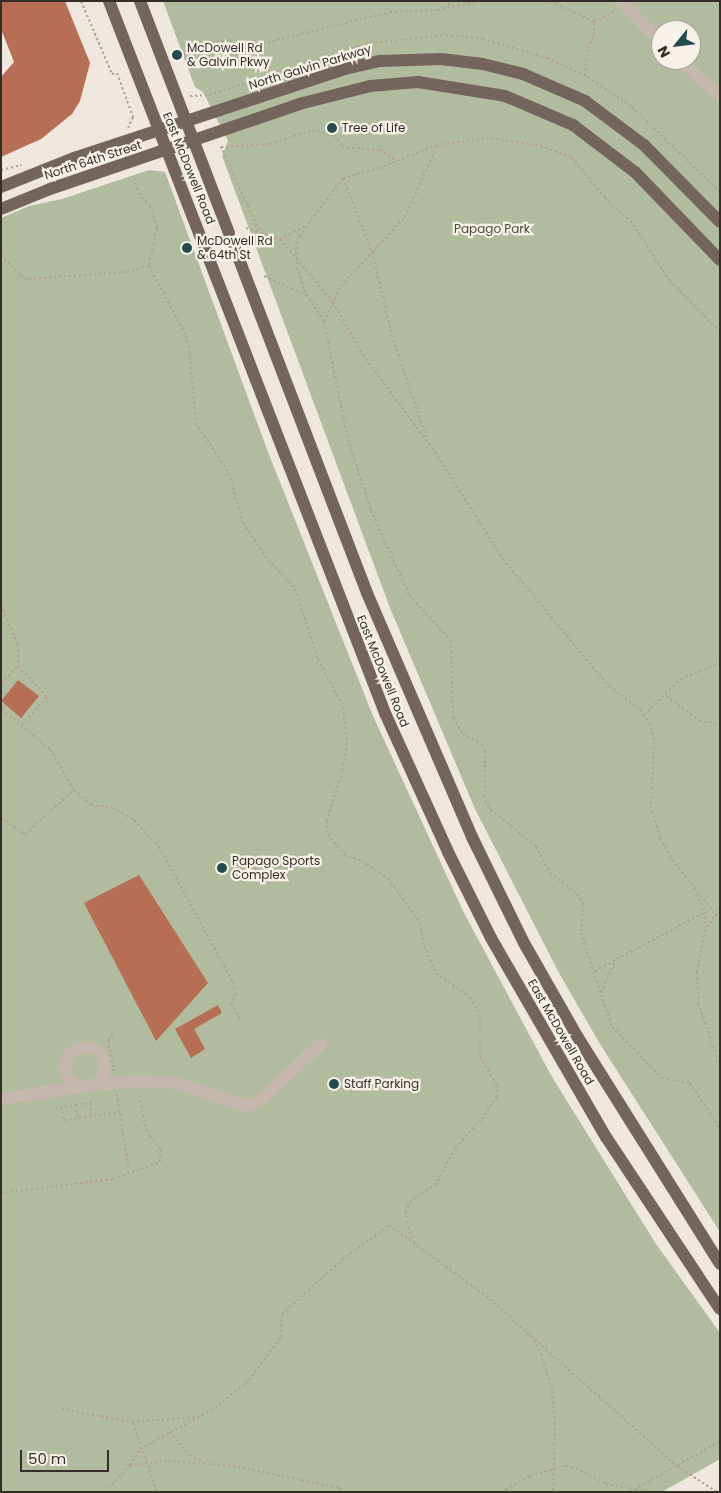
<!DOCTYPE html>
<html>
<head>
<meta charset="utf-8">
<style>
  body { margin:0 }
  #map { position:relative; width:721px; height:1493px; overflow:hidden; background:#efe7dd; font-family:Poppins,sans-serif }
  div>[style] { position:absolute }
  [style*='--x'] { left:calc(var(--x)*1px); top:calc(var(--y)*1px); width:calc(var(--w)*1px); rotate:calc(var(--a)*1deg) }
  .green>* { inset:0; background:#b1bc9f }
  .building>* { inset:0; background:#b66e54 }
  .path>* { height:2px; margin-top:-1px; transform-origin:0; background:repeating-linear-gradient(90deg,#b1a295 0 2.5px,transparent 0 5px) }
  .minor>* { height:12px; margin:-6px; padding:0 6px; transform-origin:6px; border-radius:6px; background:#c5b7ab }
  .minor>.ring { margin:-6px; padding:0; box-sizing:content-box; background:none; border:12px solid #c5b7ab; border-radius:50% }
  .major>* { height:12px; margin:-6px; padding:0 6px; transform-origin:6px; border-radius:6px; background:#74655c }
  .dots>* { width:14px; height:14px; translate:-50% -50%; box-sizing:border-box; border:2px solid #f7f1e9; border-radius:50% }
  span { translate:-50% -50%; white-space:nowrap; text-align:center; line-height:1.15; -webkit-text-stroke:4.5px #f7f1e9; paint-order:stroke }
  .poi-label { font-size:12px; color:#342d29 }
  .left { translate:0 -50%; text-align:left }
  .street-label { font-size:12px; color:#342d29 }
  .park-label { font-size:12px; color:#434f30 }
  .frame { position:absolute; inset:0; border:2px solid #342d29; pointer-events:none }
  .north { position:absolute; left:651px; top:20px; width:50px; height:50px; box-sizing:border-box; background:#f7f1e9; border:1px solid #a9a39c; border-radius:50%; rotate:241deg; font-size:14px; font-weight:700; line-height:20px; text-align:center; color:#342d29 }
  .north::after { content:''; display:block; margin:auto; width:18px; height:22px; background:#244c50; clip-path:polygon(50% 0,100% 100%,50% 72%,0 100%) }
  .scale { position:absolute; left:20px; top:1450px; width:89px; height:22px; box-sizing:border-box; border:2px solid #342d29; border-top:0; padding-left:6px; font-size:15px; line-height:18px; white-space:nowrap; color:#342d29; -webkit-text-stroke:4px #f7f1e9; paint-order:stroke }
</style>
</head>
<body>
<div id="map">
  <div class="green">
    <i style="clip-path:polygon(evenodd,163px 1px,720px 1px,720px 1232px,600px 1044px,559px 973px,475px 809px,390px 608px,222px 156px,228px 141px,203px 92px,195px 87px,163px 1px,661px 30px,691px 30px,691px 60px,661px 60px,661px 30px)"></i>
    <i style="clip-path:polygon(149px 170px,165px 172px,268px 452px,373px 716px,464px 913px,552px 1077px,656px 1244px,720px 1333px,720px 1459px,662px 1492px,1px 1492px,1px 218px,29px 206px,62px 199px)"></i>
  </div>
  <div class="building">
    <i style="clip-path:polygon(1px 1px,65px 1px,90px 63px,80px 101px,72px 114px,41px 139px,1px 157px,1px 77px,14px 62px,1px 29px)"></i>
    <i style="clip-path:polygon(18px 680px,39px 696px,21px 718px,1px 701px)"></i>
    <i style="clip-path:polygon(139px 875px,208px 983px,156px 1041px,84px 903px)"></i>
    <i style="clip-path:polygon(218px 1005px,222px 1013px,194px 1029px,205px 1049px,191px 1058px,175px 1029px)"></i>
  </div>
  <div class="path">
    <i style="--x:81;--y:1;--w:79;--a:67"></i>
    <i style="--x:112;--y:74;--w:5;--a:-11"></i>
    <i style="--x:117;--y:73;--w:47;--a:70"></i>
    <i style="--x:133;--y:117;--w:12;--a:114"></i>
    <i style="--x:551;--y:1;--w:48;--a:26"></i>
    <i style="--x:594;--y:22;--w:24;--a:-28"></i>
    <i style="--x:448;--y:5;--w:6;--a:-45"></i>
    <i style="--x:236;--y:56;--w:10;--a:-66"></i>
    <i style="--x:176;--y:60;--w:31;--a:-32"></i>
    <i style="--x:202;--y:44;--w:28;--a:-8"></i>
    <i style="--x:230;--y:40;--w:12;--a:35"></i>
    <i style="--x:240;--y:47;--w:13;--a:-4"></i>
    <i style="--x:253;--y:46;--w:141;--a:-13.9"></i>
    <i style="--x:390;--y:12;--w:48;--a:-2.4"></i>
    <i style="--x:438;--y:10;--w:42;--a:-12.4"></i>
    <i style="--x:585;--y:76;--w:28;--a:-84"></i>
    <i style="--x:588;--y:48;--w:14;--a:-65"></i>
    <i style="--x:594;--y:35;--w:12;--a:-90"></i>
    <i style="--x:190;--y:96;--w:19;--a:-3"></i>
    <i style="--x:209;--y:95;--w:169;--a:-17.9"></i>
    <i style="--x:370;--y:43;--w:76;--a:-6"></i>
    <i style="--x:446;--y:35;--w:37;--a:6"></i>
    <i style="--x:483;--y:39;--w:67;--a:16.5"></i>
    <i style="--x:547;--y:58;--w:45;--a:24.9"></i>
    <i style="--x:588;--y:77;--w:53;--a:34.3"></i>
    <i style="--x:632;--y:107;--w:122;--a:44"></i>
    <i style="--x:1;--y:170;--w:21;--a:-14"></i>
    <i style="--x:134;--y:178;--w:16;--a:72"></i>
    <i style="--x:139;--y:193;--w:17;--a:50"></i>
    <i style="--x:150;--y:206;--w:23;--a:72"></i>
    <i style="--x:157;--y:228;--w:39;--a:102"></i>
    <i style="--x:149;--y:266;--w:79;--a:62.1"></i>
    <i style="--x:186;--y:336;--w:16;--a:76"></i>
    <i style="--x:190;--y:352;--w:71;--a:85.2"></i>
    <i style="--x:196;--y:423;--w:60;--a:56.6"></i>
    <i style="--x:229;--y:473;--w:52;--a:74.4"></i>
    <i style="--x:243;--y:523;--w:40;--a:56"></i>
    <i style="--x:265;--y:556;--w:45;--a:47.7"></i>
    <i style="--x:295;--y:589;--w:74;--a:71.8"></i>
    <i style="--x:318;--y:659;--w:54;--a:62.5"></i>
    <i style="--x:343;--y:707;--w:36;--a:84"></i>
    <i style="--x:347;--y:743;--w:28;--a:100"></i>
    <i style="--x:342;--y:771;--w:52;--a:106.7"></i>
    <i style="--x:327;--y:821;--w:13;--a:86"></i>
    <i style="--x:328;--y:834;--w:26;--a:51"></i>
    <i style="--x:344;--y:854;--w:19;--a:21"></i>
    <i style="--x:362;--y:861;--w:31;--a:33"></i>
    <i style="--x:388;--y:878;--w:55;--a:54.6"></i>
    <i style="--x:420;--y:923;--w:23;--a:80"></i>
    <i style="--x:424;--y:946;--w:30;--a:66"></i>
    <i style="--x:436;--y:973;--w:42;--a:35.2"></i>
    <i style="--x:470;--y:997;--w:21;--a:61"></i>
    <i style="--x:480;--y:1015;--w:42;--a:90"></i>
    <i style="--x:480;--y:1057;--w:33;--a:59"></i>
    <i style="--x:497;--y:1085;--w:11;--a:90"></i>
    <i style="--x:497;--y:1096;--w:29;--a:124"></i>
    <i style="--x:481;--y:1120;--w:38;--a:133"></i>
    <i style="--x:455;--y:1148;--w:41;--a:117.8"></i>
    <i style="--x:436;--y:1184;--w:30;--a:146"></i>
    <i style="--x:411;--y:1201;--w:11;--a:117"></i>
    <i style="--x:406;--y:1211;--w:16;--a:83"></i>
    <i style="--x:408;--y:1227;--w:18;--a:68"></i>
    <i style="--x:343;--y:178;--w:79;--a:68.6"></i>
    <i style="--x:372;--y:252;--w:85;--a:76.5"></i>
    <i style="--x:392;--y:335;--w:110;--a:71.4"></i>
    <i style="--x:246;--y:228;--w:36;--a:18"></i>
    <i style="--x:280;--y:239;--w:82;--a:49.9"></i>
    <i style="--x:333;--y:302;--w:61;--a:60.5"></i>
    <i style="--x:363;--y:355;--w:121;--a:53.4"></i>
    <i style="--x:435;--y:452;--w:127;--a:57.6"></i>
    <i style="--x:503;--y:559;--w:165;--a:50.2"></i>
    <i style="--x:609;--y:686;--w:39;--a:38"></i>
    <i style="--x:640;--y:710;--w:16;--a:52"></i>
    <i style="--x:650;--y:723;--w:19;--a:78"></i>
    <i style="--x:654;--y:742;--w:64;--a:92.7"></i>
    <i style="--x:651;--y:806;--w:33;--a:74"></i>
    <i style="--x:660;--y:838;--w:25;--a:61"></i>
    <i style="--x:672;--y:860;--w:77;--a:51.3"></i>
    <i style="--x:261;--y:235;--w:97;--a:-114.4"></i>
    <i style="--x:221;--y:147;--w:49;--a:-3.5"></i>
    <i style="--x:270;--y:144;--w:44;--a:-18.4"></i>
    <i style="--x:312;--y:130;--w:24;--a:12"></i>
    <i style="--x:335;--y:135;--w:14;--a:60"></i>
    <i style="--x:342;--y:147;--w:38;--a:5"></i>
    <i style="--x:380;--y:150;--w:20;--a:33"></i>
    <i style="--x:280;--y:239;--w:28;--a:-26"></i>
    <i style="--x:1;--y:255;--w:29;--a:46"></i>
    <i style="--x:21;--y:276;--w:9;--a:21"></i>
    <i style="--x:29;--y:279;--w:98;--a:-4.1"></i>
    <i style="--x:127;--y:272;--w:23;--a:-15"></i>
    <i style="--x:264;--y:276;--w:48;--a:24.4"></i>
    <i style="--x:324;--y:322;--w:40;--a:-65"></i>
    <i style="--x:341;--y:286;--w:94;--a:-47.2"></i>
    <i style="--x:405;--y:217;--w:78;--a:-65.7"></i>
    <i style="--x:720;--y:332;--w:71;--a:-134.4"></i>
    <i style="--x:670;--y:281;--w:69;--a:-123.2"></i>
    <i style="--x:632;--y:223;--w:37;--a:-137"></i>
    <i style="--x:605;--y:198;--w:53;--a:-129.7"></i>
    <i style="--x:571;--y:157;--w:35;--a:-160"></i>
    <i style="--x:538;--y:145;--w:49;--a:-171.9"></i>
    <i style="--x:489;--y:138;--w:52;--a:172.3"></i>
    <i style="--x:437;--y:145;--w:62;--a:158.4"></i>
    <i style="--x:379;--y:168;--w:37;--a:164"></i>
    <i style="--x:343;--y:178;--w:73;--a:127.2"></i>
    <i style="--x:299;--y:236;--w:11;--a:105"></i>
    <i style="--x:296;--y:247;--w:20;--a:87"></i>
    <i style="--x:297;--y:267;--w:24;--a:73"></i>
    <i style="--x:304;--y:290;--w:38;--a:58"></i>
    <i style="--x:324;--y:322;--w:120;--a:78.5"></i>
    <i style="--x:348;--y:440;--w:74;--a:71.8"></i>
    <i style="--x:371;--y:510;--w:93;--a:65.9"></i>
    <i style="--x:409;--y:595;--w:62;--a:47.6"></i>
    <i style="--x:451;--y:641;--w:77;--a:88.5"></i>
    <i style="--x:453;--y:718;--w:19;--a:58"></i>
    <i style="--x:463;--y:734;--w:21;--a:29"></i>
    <i style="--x:481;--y:744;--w:7;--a:56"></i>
    <i style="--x:485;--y:750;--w:50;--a:90"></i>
    <i style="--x:485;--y:800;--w:12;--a:59"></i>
    <i style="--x:491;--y:810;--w:58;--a:38.7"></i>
    <i style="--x:536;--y:846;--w:30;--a:63"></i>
    <i style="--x:550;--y:873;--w:34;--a:38"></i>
    <i style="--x:577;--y:894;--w:12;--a:59"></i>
    <i style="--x:583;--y:904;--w:29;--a:94"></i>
    <i style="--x:581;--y:933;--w:99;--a:71.7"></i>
    <i style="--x:612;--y:1027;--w:71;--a:45.6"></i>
    <i style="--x:662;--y:1078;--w:28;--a:10"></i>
    <i style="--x:690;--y:1083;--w:55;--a:56.9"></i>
    <i style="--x:1;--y:605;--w:43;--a:67"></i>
    <i style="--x:18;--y:645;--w:21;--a:90"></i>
    <i style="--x:1;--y:683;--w:24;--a:-45"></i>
    <i style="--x:18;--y:666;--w:42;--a:46.9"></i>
    <i style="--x:47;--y:697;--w:39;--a:132"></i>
    <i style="--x:666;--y:696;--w:41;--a:37.1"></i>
    <i style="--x:699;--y:721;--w:21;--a:8"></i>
    <i style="--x:1;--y:710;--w:63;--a:38.5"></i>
    <i style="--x:50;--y:749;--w:48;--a:59.7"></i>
    <i style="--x:74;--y:790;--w:23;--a:41"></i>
    <i style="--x:91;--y:805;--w:22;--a:8"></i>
    <i style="--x:113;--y:808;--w:24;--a:30"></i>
    <i style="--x:134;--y:820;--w:37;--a:47"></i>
    <i style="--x:159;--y:847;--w:154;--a:61.3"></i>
    <i style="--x:233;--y:982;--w:12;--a:76"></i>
    <i style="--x:236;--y:994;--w:11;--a:117"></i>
    <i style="--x:231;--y:1004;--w:20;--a:60"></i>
    <i style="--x:644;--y:715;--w:52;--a:-44.2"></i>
    <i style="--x:681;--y:679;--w:42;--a:-22.3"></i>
    <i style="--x:1;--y:818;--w:29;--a:34"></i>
    <i style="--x:25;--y:834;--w:66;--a:-41.9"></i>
    <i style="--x:697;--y:894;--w:20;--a:66"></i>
    <i style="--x:705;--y:912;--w:16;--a:90"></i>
    <i style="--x:720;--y:909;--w:26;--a:126"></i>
    <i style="--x:705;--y:930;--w:43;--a:100.8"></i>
    <i style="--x:697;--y:972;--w:31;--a:88"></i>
    <i style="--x:698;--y:1003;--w:66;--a:70.5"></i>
    <i style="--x:595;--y:971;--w:125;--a:-28.2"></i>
    <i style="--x:601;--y:993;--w:35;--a:-66"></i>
    <i style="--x:113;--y:1034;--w:8;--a:130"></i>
    <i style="--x:108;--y:1040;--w:32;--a:79"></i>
    <i style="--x:117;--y:1094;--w:73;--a:81.3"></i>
    <i style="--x:90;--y:1103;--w:12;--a:81"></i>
    <i style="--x:76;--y:1105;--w:12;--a:81"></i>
    <i style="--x:61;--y:1107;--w:13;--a:77"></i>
    <i style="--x:64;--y:1120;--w:57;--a:-8.1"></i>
    <i style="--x:55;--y:1108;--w:40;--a:-8.5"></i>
    <i style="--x:1;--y:1193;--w:113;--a:-7.1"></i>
    <i style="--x:113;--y:1179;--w:50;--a:-19.9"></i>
    <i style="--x:160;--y:1162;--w:13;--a:-86"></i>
    <i style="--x:161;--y:1149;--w:17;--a:-130"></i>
    <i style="--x:150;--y:1136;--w:15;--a:-113"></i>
    <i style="--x:144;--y:1122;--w:28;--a:-100"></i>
    <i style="--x:531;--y:1336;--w:21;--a:61"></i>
    <i style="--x:541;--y:1354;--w:39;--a:73"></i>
    <i style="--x:552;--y:1391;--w:32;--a:85"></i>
    <i style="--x:555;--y:1423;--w:69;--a:91.7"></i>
    <i style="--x:62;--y:1409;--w:71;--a:10.5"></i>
    <i style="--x:132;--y:1422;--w:63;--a:-4.5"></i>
    <i style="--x:133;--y:1423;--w:73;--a:70.8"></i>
    <i style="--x:169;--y:1432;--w:31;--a:48"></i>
    <i style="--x:190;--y:1455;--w:16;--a:30"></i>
    <i style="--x:130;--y:1465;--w:19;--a:-58"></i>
    <i style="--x:140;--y:1449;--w:85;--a:-28.7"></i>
    <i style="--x:215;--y:1408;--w:44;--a:-39.5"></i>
    <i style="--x:249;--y:1380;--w:54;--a:-53.3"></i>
    <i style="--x:281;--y:1337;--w:23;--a:-88"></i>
    <i style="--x:282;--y:1314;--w:81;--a:-42"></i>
    <i style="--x:342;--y:1260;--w:59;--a:-36.7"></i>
    <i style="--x:389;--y:1225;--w:120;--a:36.2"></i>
    <i style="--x:486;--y:1296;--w:256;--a:41.7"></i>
    <i style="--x:677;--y:1466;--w:48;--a:33"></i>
    <i style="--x:105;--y:1492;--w:37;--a:-47"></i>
    <i style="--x:130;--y:1465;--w:38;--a:-6"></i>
    <i style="--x:168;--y:1461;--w:65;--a:4.4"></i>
    <i style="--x:233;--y:1466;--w:109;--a:11.6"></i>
    <i style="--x:340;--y:1488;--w:6;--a:45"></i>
    <i style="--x:501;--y:1492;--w:33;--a:-29"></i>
    <i style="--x:530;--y:1476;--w:37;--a:-16"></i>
    <i style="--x:566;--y:1466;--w:10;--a:11"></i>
    <i style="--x:576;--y:1468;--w:34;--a:28"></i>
    <i style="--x:606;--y:1484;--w:46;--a:10.1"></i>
    <i style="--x:630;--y:1492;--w:103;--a:-29.5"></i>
  </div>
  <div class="minor">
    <i style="--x:621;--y:1;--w:57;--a:45.7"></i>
    <i style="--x:679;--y:60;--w:55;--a:41.3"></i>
    <i class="ring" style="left:65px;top:1047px;width:28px;height:28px"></i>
    <i style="--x:93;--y:1086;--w:42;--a:-6.8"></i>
    <i style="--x:135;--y:1081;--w:40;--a:2.9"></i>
    <i style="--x:175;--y:1083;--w:76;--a:17.7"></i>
    <i style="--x:247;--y:1106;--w:10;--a:-17"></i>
    <i style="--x:257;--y:1103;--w:87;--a:-42.7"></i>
    <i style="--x:1;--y:1099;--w:80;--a:-8.6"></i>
  </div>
  <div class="major">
    <i style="--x:109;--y:1;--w:764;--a:68.81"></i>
    <i style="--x:385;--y:713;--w:153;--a:65.6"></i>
    <i style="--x:448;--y:852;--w:96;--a:63.4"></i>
    <i style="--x:491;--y:938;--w:230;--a:60"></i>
    <i style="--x:606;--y:1137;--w:206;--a:56.5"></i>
    <i style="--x:140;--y:1;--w:634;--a:69.02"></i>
    <i style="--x:367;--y:593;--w:266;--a:66.7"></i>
    <i style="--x:472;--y:837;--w:118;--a:63.9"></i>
    <i style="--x:524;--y:943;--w:107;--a:60.3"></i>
    <i style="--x:577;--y:1036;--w:269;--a:57.9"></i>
    <i style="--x:1;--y:187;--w:79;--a:-21.7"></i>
    <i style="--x:74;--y:158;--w:285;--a:-18.2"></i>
    <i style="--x:345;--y:69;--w:37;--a:-13"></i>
    <i style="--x:381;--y:61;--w:60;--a:-1.9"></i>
    <i style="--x:441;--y:59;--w:42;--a:6.8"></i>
    <i style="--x:483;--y:64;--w:41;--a:14"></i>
    <i style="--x:523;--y:74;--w:68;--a:23.5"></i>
    <i style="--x:585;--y:101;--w:74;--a:36.7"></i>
    <i style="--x:644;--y:145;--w:108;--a:45.4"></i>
    <i style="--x:1;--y:209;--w:53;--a:-22.2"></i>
    <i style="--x:50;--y:189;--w:267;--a:-18.8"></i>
    <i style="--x:303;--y:103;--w:69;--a:-14.2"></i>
    <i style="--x:370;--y:86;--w:48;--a:-4.8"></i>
    <i style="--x:418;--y:82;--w:88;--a:9.1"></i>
    <i style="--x:505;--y:96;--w:74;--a:23.1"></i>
    <i style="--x:573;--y:125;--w:78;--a:37.2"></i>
    <i style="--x:635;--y:172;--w:122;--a:46"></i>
  </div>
  <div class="dots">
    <i style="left:177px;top:55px;background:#244c50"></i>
    <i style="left:332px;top:128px;background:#244c50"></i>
    <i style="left:187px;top:248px;background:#244c50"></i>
    <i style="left:222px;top:868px;background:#244c50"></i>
    <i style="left:334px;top:1084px;background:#244c50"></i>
  </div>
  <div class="poi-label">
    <span class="left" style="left:187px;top:55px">McDowell Rd<br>&amp; Galvin Pkwy</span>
    <span class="left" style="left:342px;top:128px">Tree of Life</span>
    <span class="left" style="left:197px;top:248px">McDowell Rd<br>&amp; 64th St</span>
    <span class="left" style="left:232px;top:868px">Papago Sports<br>Complex</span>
    <span class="left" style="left:344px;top:1084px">Staff Parking</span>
  </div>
  <div class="street-label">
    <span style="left:310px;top:67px;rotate:-17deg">North Galvin Parkway</span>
    <span style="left:93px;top:160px;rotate:-18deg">North 64th Street</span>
    <span style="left:189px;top:168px;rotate:68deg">East McDowell Road</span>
    <span style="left:383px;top:671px;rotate:68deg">East McDowell Road</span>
    <span style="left:561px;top:1032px;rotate:60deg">East McDowell Road</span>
  </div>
  <div class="park-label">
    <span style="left:492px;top:229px">Papago Park</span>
  </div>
  <div class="frame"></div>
  <div class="north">N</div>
  <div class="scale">50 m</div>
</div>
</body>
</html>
